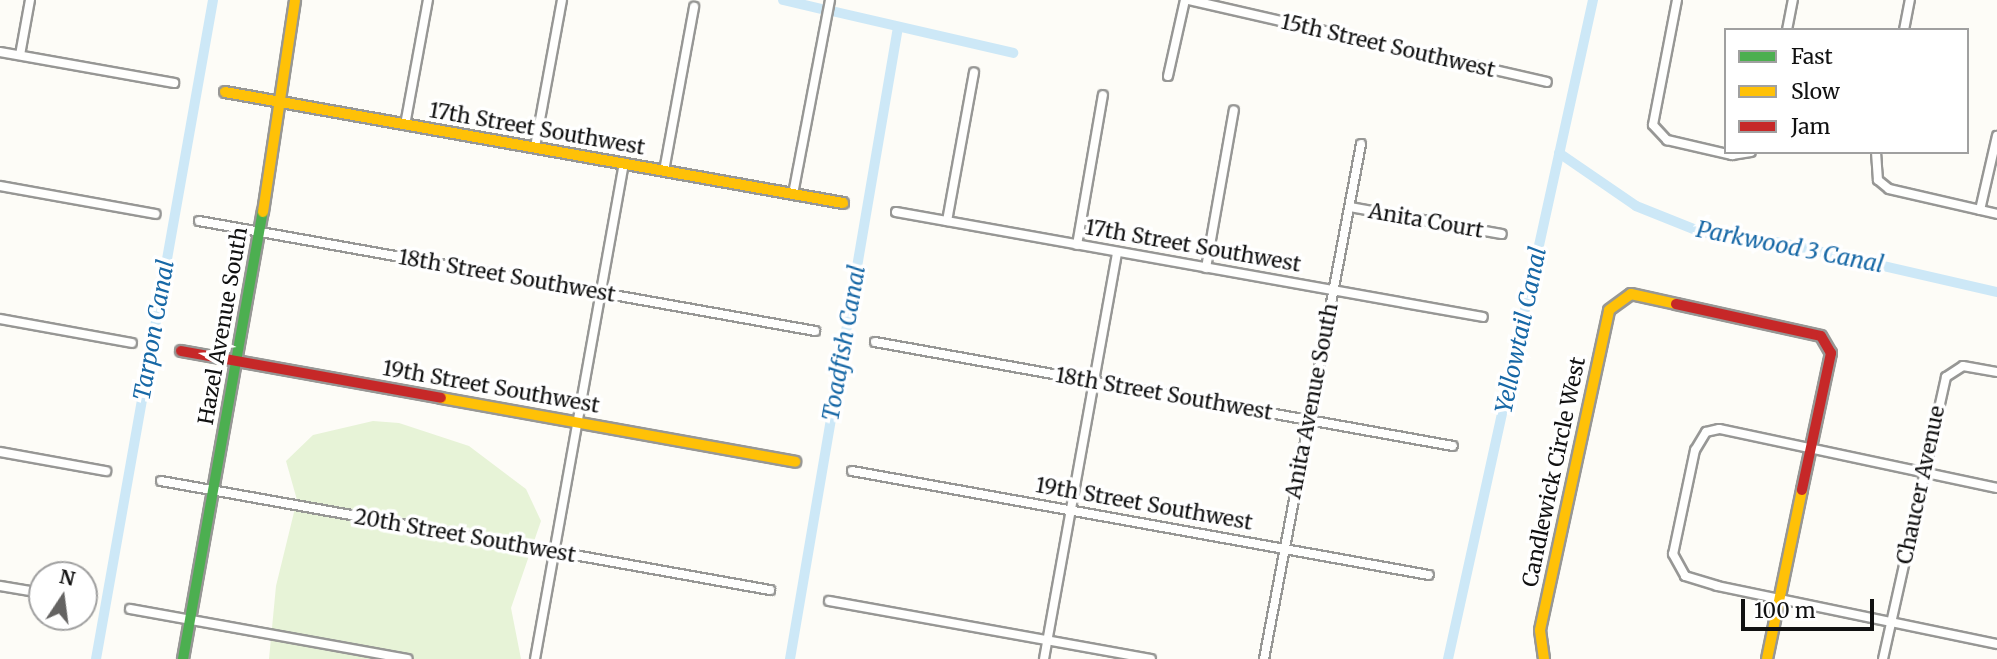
<!DOCTYPE html>
<html>
<head>
<meta charset="utf-8">
<style>
  body { margin:0 }
  #map { position:relative; width:1997px; height:659px; overflow:hidden; background:#fdfcf7; font-family:Merriweather,serif }
  div>[style] { position:absolute }
  [style*='--x'] { left:calc(var(--x)*1px); top:calc(var(--y)*1px); width:calc(var(--w)*1px); rotate:calc(var(--a)*1deg) }
  .green>* { inset:0; background:#e7f3d7 }
  .canal>* { height:10px; margin:-5px; padding:0 5px; transform-origin:5px; border-radius:5px; background:#cde8f7 }
  .roads { filter:drop-shadow(2px 0 #979795) drop-shadow(-2px 0 #979795) drop-shadow(0 2px #979795) drop-shadow(0 -2px #979795) }
  .street>* { height:8px; margin:-4px; padding:0 4px; transform-origin:4px; border-radius:4px; background:#fffffe }
  .fast>* { height:10px; margin:-5px; padding:0 5px; transform-origin:5px; border-radius:5px; background:#4caf50 }
  .slow>* { height:10px; margin:-5px; padding:0 5px; transform-origin:5px; border-radius:5px; background:#ffc107 }
  .jam>* { height:10px; margin:-5px; padding:0 5px; transform-origin:5px; border-radius:5px; background:#c62828 }
  span { translate:-50% -50%; white-space:nowrap; text-align:center; line-height:1.15; -webkit-text-stroke:7px #fff; paint-order:stroke }
  .street-label { font-size:21px; color:#111 }
  .water-label { font-size:23px; color:#1768a6; font-style:italic }
  .legend { position:absolute; left:1724px; top:28px; width:245px; height:126px; box-sizing:border-box; background:#fff; border:2px solid #a0a0a0; margin:0; padding:9px 12px; list-style:none; font-size:21px; color:#111 }
  .legend li { display:flex; align-items:center; gap:14px; height:35px }
  .legend b { width:35px; border:2px solid #a0a0a0 }
  .north { position:absolute; left:28px; top:561px; width:70px; height:70px; box-sizing:border-box; background:#fff; border:2px solid #a0a0a0; border-radius:50%; rotate:13deg; font-size:19px; font-weight:700; line-height:28px; text-align:center; color:#111 }
  .north::after { content:''; display:block; margin:auto; width:24px; height:32px; background:#646362; clip-path:polygon(50% 0,100% 100%,50% 72%,0 100%) }
  .scale { position:absolute; left:1741px; top:599px; width:133px; height:32px; box-sizing:border-box; border:4px solid #111; border-top:0; padding-left:9px; font-size:21px; line-height:24px; white-space:nowrap; color:#111; -webkit-text-stroke:5px #fff; paint-order:stroke }
</style>
</head>
<body>
<div id="map">
  <div class="green">
    <i style="clip-path:polygon(373px 421px,399px 423px,469px 446px,526px 489px,541px 521px,511px 608px,521px 659px,269px 659px,276px 586px,297px 500px,286px 461px,313px 435px)"></i>
  </div>
  <div class="canal">
    <i style="--x:783;--y:0;--w:39;--a:13"></i>
    <i style="--x:836;--y:12;--w:182;--a:13"></i>
    <i style="--x:1559;--y:153;--w:93;--a:34.5"></i>
    <i style="--x:1636;--y:206;--w:70;--a:21.8"></i>
    <i style="--x:1701;--y:232;--w:83;--a:7.6"></i>
    <i style="--x:1783;--y:243;--w:220;--a:12.9"></i>
    <i style="--x:96;--y:659;--w:669;--a:-79.93"></i>
    <i style="--x:790;--y:659;--w:641;--a:-80.3"></i>
    <i style="--x:1448;--y:659;--w:675;--a:-77.59"></i>
  </div>
  <div class="roads">
    <div class="street">
      <i style="--x:1189;--y:0;--w:367;--a:12.9"></i>
      <i style="--x:1677;--y:0;--w:127;--a:100.9"></i>
      <i style="--x:1653;--y:125;--w:21;--a:47"></i>
      <i style="--x:1667;--y:140;--w:67;--a:13"></i>
      <i style="--x:1732;--y:155;--w:19;--a:-9"></i>
      <i style="--x:1787;--y:30;--w:31;--a:-79"></i>
      <i style="--x:1904;--y:30;--w:31;--a:-79"></i>
      <i style="--x:0;--y:52;--w:177;--a:10.1"></i>
      <i style="--x:20;--y:55;--w:56;--a:-79.7"></i>
      <i style="--x:1168;--y:76;--w:78;--a:-77.4"></i>
      <i style="--x:405;--y:125;--w:127;--a:-79.6"></i>
      <i style="--x:535;--y:147;--w:149;--a:-79.6"></i>
      <i style="--x:1876;--y:152;--w:28;--a:86"></i>
      <i style="--x:1878;--y:180;--w:14;--a:39"></i>
      <i style="--x:1889;--y:189;--w:111;--a:13"></i>
      <i style="--x:664;--y:171;--w:167;--a:-79.6"></i>
      <i style="--x:0;--y:186;--w:158;--a:10.2"></i>
      <i style="--x:793;--y:194;--w:197;--a:-79.2"></i>
      <i style="--x:1350;--y:207;--w:154;--a:10.1"></i>
      <i style="--x:1980;--y:210;--w:76;--a:-77.1"></i>
      <i style="--x:896;--y:212;--w:596;--a:10.14"></i>
      <i style="--x:199;--y:221;--w:626;--a:10.12"></i>
      <i style="--x:947;--y:221;--w:151;--a:-79.7"></i>
      <i style="--x:1077;--y:245;--w:152;--a:-80.2"></i>
      <i style="--x:1206;--y:268;--w:160;--a:-80"></i>
      <i style="--x:0;--y:319;--w:134;--a:10.3"></i>
      <i style="--x:875;--y:342;--w:587;--a:10.2"></i>
      <i style="--x:0;--y:452;--w:108;--a:10.2"></i>
      <i style="--x:852;--y:471;--w:586;--a:10.22"></i>
      <i style="--x:161;--y:481;--w:619;--a:10.15"></i>
      <i style="--x:1997;--y:488;--w:284;--a:-168"></i>
      <i style="--x:1719;--y:429;--w:13;--a:167"></i>
      <i style="--x:1706;--y:432;--w:21;--a:121"></i>
      <i style="--x:1695;--y:450;--w:106;--a:101.9"></i>
      <i style="--x:1673;--y:554;--w:25;--a:61"></i>
      <i style="--x:1685;--y:576;--w:34;--a:17"></i>
      <i style="--x:1717;--y:586;--w:286;--a:11.7"></i>
      <i style="--x:0;--y:586;--w:43;--a:9.5"></i>
      <i style="--x:829;--y:601;--w:327;--a:10.2"></i>
      <i style="--x:130;--y:609;--w:282;--a:10.2"></i>
      <i style="--x:535;--y:659;--w:504;--a:-79.83"></i>
      <i style="--x:1044;--y:659;--w:413;--a:-79.8"></i>
      <i style="--x:1264;--y:659;--w:524;--a:-79.33"></i>
      <i style="--x:1883;--y:659;--w:289;--a:-77.4"></i>
      <i style="--x:1946;--y:377;--w:20;--a:-33"></i>
      <i style="--x:1963;--y:366;--w:35;--a:10"></i>
    </div>
    <div class="fast">
      <i style="--x:183;--y:659;--w:454;--a:-79.9"></i>
    </div>
    <div class="slow">
      <i style="--x:225;--y:92;--w:628;--a:10.18"></i>
      <i style="--x:263;--y:212;--w:214;--a:-81.4"></i>
      <i style="--x:441;--y:398;--w:360;--a:10.2"></i>
      <i style="--x:1544;--y:659;--w:29;--a:-98"></i>
      <i style="--x:1540;--y:630;--w:327;--a:-77.8"></i>
      <i style="--x:1609;--y:310;--w:27;--a:-36"></i>
      <i style="--x:1631;--y:294;--w:46;--a:12.5"></i>
      <i style="--x:1767;--y:659;--w:173;--a:-78.3"></i>
    </div>
    <div class="jam">
      <i style="--x:1676;--y:304;--w:148;--a:12.4"></i>
      <i style="--x:1821;--y:336;--w:20;--a:60"></i>
      <i style="--x:1831;--y:353;--w:140;--a:102"></i>
      <i style="--x:181;--y:351;--w:264;--a:10.2"></i>
    </div>
  </div>
  <div class="street-label">
    <span style="left:1388px;top:46px;rotate:13deg">15th Street Southwest</span>
    <span style="left:537px;top:129px;rotate:10deg">17th Street Southwest</span>
    <span style="left:1426px;top:221px;rotate:10deg">Anita Court</span>
    <span style="left:1193px;top:246px;rotate:10deg">17th Street Southwest</span>
    <span style="left:507px;top:276px;rotate:10deg">18th Street Southwest</span>
    <span style="left:223px;top:326px;rotate:-80deg">Hazel Avenue South</span>
    <span style="left:491px;top:387px;rotate:10deg">19th Street Southwest</span>
    <span style="left:1164px;top:394px;rotate:10deg">18th Street Southwest</span>
    <span style="left:1312px;top:401px;rotate:-79deg">Anita Avenue South</span>
    <span style="left:1554px;top:472px;rotate:-78deg">Candlewick Circle West</span>
    <span style="left:1921px;top:485px;rotate:-78deg">Chaucer Avenue</span>
    <span style="left:1144px;top:504px;rotate:10deg">19th Street Southwest</span>
    <span style="left:465px;top:536px;rotate:10deg">20th Street Southwest</span>
  </div>
  <div class="water-label">
    <span style="left:1790px;top:247px;rotate:11deg">Parkwood 3 Canal</span>
    <span style="left:154px;top:330px;rotate:-80deg">Tarpon Canal</span>
    <span style="left:1521px;top:330px;rotate:-78deg">Yellowtail Canal</span>
    <span style="left:844px;top:343px;rotate:-80deg">Toadfish Canal</span>
  </div>
  <ul class="legend">
  <li><b style="height:9px;background:#4caf50"></b>Fast</li>
  <li><b style="height:9px;background:#ffc107"></b>Slow</li>
  <li><b style="height:9px;background:#c62828"></b>Jam</li>
  </ul>
  <div class="north">N</div>
  <div class="scale">100 m</div>
</div>
</body>
</html>
